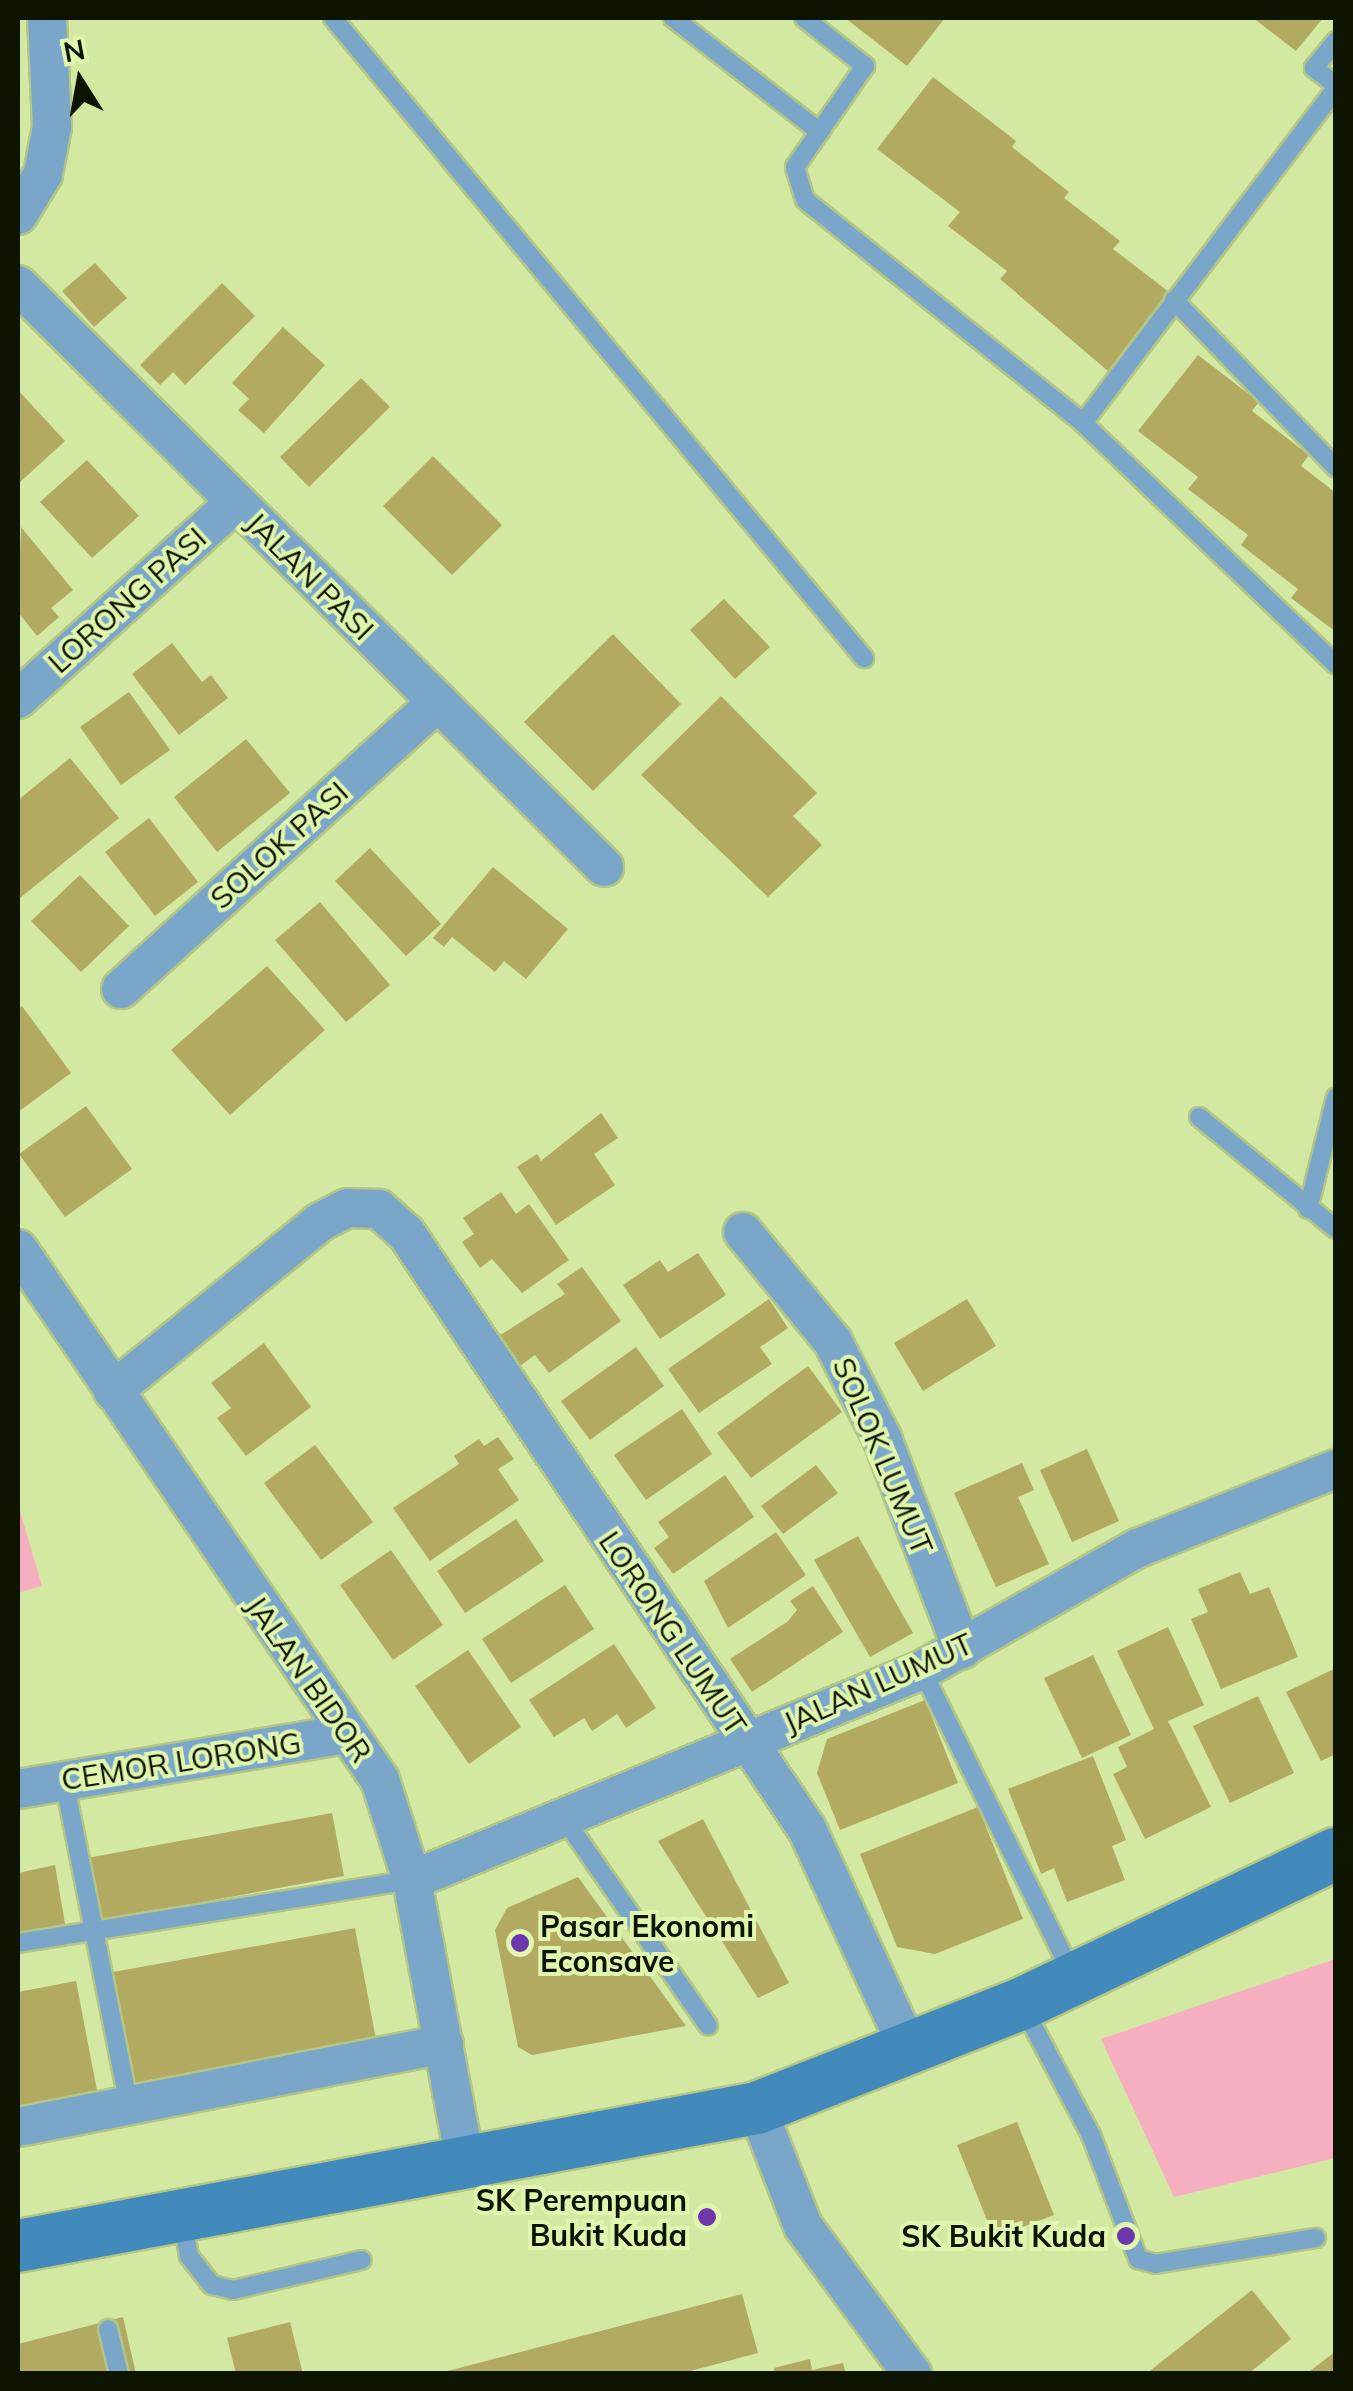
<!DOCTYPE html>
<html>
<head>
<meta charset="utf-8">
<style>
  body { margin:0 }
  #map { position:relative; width:1353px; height:2391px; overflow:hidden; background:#d3e8a0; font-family:Mulish,sans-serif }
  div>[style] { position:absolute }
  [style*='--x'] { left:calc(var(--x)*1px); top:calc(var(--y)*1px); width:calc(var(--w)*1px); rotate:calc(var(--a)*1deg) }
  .green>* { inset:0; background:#f6afc1 }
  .building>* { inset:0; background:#b3aa62 }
  .roads { filter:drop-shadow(2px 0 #b3c686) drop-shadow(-2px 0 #b3c686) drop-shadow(0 2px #b3c686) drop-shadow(0 -2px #b3c686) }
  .lane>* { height:18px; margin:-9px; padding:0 9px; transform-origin:9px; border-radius:9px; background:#7aa7c9 }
  .street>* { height:38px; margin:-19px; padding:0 19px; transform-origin:19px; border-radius:19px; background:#7aa7c9 }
  .secondary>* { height:52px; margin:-26px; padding:0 26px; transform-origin:26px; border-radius:26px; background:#428abc }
  .dots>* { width:28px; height:28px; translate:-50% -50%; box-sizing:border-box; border:5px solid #e0f5ad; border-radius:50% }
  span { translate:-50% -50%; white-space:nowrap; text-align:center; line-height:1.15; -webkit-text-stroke:8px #e0f5ad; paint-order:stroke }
  .street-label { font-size:30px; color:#0d1400 }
  .poi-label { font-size:30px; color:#0d1400; font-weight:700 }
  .left { translate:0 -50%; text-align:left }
  .right { translate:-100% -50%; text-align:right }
  .frame { position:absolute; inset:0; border:20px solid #0d1400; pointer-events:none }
  .north { position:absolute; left:30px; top:30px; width:100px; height:100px; -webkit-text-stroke:8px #e0f5ad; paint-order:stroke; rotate:349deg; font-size:28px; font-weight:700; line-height:40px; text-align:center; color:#0d1400 }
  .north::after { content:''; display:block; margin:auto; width:35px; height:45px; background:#0d1400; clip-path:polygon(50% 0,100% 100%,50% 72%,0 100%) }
</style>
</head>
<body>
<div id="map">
  <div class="green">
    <i style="clip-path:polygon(20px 1511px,42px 1586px,18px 1593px,18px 1512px)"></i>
    <i style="clip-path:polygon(1335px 1959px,1335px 2158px,1174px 2197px,1101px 2039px)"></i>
  </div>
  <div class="building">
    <i style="clip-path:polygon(845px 18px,945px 18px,907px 66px)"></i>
    <i style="clip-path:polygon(1253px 18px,1323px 18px,1296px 51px)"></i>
    <i style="clip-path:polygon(933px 77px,1016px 141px,1012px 147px,1069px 192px,1064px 198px,1120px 241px,1113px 249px,1169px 292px,1108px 371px,1000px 279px,1007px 271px,948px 226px,960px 212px,877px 149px)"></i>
    <i style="clip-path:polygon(95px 263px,127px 298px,94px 327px,62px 291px)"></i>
    <i style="clip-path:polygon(222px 283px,255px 316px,185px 385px,173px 372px,160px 385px,140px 365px)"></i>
    <i style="clip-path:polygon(283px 327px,325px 365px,264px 433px,238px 410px,249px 399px,232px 383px)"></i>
    <i style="clip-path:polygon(1198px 355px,1259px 402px,1252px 411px,1309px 455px,1301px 466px,1336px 493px,1336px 632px,1291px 598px,1298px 589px,1241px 545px,1248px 535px,1188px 489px,1198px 477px,1138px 431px)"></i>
    <i style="clip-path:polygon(361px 378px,390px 407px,309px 487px,280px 457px)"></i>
    <i style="clip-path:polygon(18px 390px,65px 441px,18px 484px)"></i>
    <i style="clip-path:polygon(433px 456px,502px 525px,452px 575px,383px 506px)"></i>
    <i style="clip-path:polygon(87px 460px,139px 516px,92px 558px,40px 502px)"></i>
    <i style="clip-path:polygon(21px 527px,73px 590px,51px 608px,59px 617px,37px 636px,18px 612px)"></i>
    <i style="clip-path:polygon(724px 599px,770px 647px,735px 679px,690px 630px)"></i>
    <i style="clip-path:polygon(613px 634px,681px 704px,593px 791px,524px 722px)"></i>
    <i style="clip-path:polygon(172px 643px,202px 682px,211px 675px,228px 698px,179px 735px,132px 674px)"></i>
    <i style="clip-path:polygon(129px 692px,170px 750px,121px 785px,80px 727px)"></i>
    <i style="clip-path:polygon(721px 696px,817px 793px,793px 816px,822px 845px,768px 897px,641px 775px)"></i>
    <i style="clip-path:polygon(246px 739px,290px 793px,217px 852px,174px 797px)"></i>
    <i style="clip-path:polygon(70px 758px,119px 818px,20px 898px,18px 800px)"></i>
    <i style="clip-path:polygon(149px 818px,198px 882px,155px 916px,105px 852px)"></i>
    <i style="clip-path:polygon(370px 848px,441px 924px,406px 956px,335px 881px)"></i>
    <i style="clip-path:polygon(493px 867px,568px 929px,526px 979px,504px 961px,495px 972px,452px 937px,444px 947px,433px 938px)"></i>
    <i style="clip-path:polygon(80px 875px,129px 926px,81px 972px,31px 921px)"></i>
    <i style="clip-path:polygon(320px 902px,390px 985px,346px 1022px,275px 940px)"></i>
    <i style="clip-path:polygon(267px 966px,325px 1030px,230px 1115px,171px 1050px)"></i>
    <i style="clip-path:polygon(22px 1006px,71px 1073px,18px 1112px,18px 1010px)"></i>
    <i style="clip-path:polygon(86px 1106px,132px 1169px,65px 1217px,19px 1154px)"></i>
    <i style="clip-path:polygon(601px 1113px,618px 1138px,594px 1154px,615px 1185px,556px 1225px,517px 1167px,537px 1154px,541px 1161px)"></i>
    <i style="clip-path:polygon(501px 1192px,516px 1214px,529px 1204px,569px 1260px,522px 1293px,492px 1259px,480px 1268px,462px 1242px,474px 1234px,463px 1218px)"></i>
    <i style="clip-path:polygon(698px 1253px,726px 1295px,660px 1339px,623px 1285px,660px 1260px,668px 1272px)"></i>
    <i style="clip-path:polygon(582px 1267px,621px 1321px,549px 1373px,535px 1355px,513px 1371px,491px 1341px,565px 1294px,557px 1284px)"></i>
    <i style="clip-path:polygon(769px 1299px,788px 1328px,760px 1347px,772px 1364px,699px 1413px,668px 1369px)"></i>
    <i style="clip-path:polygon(967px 1299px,996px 1346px,923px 1391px,894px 1343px)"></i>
    <i style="clip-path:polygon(264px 1343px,311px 1407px,246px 1456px,217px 1418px,231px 1408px,211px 1383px)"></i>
    <i style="clip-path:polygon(636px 1347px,664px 1386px,590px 1440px,561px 1401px)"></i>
    <i style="clip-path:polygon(808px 1366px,842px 1412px,751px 1478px,717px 1433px)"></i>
    <i style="clip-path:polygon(682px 1409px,712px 1454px,646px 1500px,614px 1455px)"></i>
    <i style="clip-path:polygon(498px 1437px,514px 1459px,498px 1469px,519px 1500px,430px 1561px,393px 1508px,459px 1464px,454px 1456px,479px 1439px,484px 1446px)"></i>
    <i style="clip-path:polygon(315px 1445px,373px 1522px,321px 1560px,264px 1483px)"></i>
    <i style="clip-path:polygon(1087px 1449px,1119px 1521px,1072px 1542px,1040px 1470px)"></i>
    <i style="clip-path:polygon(1022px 1463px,1034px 1490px,1018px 1497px,1049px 1564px,996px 1587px,954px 1493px)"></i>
    <i style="clip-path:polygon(816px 1465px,838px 1493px,783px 1534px,761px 1506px)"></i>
    <i style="clip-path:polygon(725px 1475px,754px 1517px,673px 1574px,654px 1548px,669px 1537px,658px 1522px)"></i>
    <i style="clip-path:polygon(516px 1519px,544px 1561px,465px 1613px,437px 1571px)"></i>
    <i style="clip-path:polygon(776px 1532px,806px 1575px,728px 1628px,704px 1581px)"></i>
    <i style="clip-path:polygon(858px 1536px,913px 1633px,870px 1657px,814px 1560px)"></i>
    <i style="clip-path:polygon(391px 1550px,443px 1625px,393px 1660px,340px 1585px)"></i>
    <i style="clip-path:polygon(1240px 1572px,1250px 1594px,1269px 1587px,1298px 1657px,1221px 1689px,1191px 1619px,1208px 1612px,1198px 1589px)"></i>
    <i style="clip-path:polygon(565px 1585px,594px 1629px,511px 1683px,482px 1639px)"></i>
    <i style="clip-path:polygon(813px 1586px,843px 1632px,752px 1692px,730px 1659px,787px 1622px,797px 1610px,790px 1601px)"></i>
    <i style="clip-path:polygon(1168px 1627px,1204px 1705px,1168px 1721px,1211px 1807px,1145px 1839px,1113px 1774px,1127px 1767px,1118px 1747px,1154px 1729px,1117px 1651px)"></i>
    <i style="clip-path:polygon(614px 1644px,656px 1708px,626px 1728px,617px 1714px,592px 1731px,584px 1718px,554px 1737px,529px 1700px)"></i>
    <i style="clip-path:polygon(468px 1650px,521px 1727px,469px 1764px,415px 1686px)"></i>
    <i style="clip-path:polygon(1093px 1655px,1131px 1735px,1082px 1758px,1044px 1678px)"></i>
    <i style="clip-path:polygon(1336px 1668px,1336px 1754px,1321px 1761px,1286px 1692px)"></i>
    <i style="clip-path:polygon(1258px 1696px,1294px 1773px,1230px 1803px,1193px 1726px)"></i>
    <i style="clip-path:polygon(925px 1700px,958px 1783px,840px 1830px,817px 1773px,827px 1739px)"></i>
    <i style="clip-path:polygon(1093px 1756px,1126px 1840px,1112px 1846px,1125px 1880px,1067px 1902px,1054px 1868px,1041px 1874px,1008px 1789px)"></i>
    <i style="clip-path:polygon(978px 1807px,1023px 1919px,935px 1954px,897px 1947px,860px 1854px)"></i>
    <i style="clip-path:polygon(332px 1813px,344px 1876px,99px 1921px,87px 1858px)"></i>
    <i style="clip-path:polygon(703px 1819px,789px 1983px,758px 1998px,658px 1841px)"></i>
    <i style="clip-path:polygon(55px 1865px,65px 1924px,18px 1933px,18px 1873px)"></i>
    <i style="clip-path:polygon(578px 1877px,686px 2026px,532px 2055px,518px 2047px,495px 1930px,507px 1908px)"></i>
    <i style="clip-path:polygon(355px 1928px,378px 2050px,131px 2096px,108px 1973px)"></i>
    <i style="clip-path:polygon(76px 1981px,99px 2101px,18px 2117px,18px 1992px)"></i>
    <i style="clip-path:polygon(1017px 2122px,1054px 2215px,994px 2238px,957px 2145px)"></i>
    <i style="clip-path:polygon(1252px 2290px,1291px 2339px,1248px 2374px,1146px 2374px)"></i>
    <i style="clip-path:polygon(742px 2294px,758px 2353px,679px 2374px,436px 2374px)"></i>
    <i style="clip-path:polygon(123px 2317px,136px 2374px,18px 2374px,18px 2344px)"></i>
    <i style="clip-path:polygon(290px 2322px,303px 2374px,236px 2374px,227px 2338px)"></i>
    <i style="clip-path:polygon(1336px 2351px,1336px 2374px,1306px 2374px)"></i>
    <i style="clip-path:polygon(810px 2359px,812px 2370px,843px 2363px,846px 2374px,775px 2374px,774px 2368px)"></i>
  </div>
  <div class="roads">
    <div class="lane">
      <i style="--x:333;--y:18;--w:832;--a:50.32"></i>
      <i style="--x:673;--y:18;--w:186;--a:37.8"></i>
      <i style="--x:804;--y:18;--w:78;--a:38.2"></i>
      <i style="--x:865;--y:66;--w:123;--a:124.7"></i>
      <i style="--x:795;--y:167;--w:34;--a:73"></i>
      <i style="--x:805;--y:200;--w:356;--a:38.7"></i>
      <i style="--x:1083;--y:423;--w:350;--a:43.7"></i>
      <i style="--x:1336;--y:41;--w:35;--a:129"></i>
      <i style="--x:1314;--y:68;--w:28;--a:38"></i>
      <i style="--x:1174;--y:300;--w:233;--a:46"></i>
      <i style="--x:1083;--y:423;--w:420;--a:-52.9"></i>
      <i style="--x:1199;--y:1117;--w:177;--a:39.3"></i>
      <i style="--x:1308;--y:1209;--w:115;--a:-76"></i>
      <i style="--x:922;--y:1670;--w:339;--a:63.7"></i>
      <i style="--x:64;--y:1780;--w:331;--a:78.7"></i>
      <i style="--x:563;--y:1817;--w:254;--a:55.2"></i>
      <i style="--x:18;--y:1943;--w:399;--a:-9.1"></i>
      <i style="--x:1024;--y:2009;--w:143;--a:62"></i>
      <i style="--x:1091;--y:2135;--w:133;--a:69.2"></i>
      <i style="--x:1138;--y:2259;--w:18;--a:16"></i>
      <i style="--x:1155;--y:2264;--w:163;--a:-9.2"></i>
      <i style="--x:182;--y:2217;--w:40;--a:80"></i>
      <i style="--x:189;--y:2256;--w:37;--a:52"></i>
      <i style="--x:212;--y:2285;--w:22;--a:13"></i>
      <i style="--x:233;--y:2290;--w:132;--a:-13.1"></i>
      <i style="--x:108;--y:2329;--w:46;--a:76.3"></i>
    </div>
    <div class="street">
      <i style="--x:18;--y:215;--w:48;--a:-58.6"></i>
      <i style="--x:43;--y:174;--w:48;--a:-79.2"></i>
      <i style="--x:52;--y:127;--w:109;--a:-92.6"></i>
      <i style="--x:18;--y:285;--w:826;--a:44.8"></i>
      <i style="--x:18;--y:699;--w:294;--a:-42.1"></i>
      <i style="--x:121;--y:989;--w:428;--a:-42.2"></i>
      <i style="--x:743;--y:1232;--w:142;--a:50.7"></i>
      <i style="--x:833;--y:1342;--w:108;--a:63"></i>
      <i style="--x:882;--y:1438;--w:226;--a:69.2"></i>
      <i style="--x:18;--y:1249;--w:643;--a:55.72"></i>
      <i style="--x:380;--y:1780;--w:105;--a:72.3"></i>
      <i style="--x:412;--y:1880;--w:291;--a:79.3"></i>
      <i style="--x:113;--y:1391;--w:267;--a:-39.2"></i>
      <i style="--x:320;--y:1222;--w:31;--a:-27"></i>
      <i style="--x:348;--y:1208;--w:31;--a:2"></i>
      <i style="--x:379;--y:1209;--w:36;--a:42"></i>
      <i style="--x:406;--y:1233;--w:718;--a:56.07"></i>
      <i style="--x:807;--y:1829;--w:243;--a:65.2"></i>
      <i style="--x:18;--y:1789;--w:332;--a:-9.5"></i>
      <i style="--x:412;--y:1880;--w:552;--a:-22.38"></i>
      <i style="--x:922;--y:1670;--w:248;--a:-29.5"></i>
      <i style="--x:1138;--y:1548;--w:213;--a:-21.8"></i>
      <i style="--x:757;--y:2108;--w:127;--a:68.7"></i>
      <i style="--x:803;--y:2226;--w:184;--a:53.6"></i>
      <i style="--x:18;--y:2127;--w:434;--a:-11"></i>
    </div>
    <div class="secondary">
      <i style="--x:18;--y:2246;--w:752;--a:-10.58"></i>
      <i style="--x:757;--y:2108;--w:284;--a:-21.5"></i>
      <i style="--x:1021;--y:2004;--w:349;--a:-25.5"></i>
    </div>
  </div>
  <div class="dots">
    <i style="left:520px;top:1943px;background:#6f37ad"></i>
    <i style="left:707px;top:2217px;background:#6f37ad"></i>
    <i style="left:1126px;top:2236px;background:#6f37ad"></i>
  </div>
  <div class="street-label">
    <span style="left:310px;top:576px;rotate:45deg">JALAN PASI</span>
    <span style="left:127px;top:600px;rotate:-42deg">LORONG PASI</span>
    <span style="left:279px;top:845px;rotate:-42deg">SOLOK PASI</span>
    <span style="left:883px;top:1456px;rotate:67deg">SOLOK LUMUT</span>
    <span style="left:673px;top:1633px;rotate:56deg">LORONG LUMUT</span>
    <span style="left:309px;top:1679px;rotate:55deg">JALAN BIDOR</span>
    <span style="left:878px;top:1683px;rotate:-24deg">JALAN LUMUT</span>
    <span style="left:181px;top:1761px;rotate:-9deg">CEMOR LORONG</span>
  </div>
  <div class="poi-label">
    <span class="left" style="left:540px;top:1943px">Pasar Ekonomi<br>Econsave</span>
    <span class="right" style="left:687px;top:2217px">SK Perempuan<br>Bukit Kuda</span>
    <span class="right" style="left:1106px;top:2236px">SK Bukit Kuda</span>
  </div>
  <div class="frame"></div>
  <div class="north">N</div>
</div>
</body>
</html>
